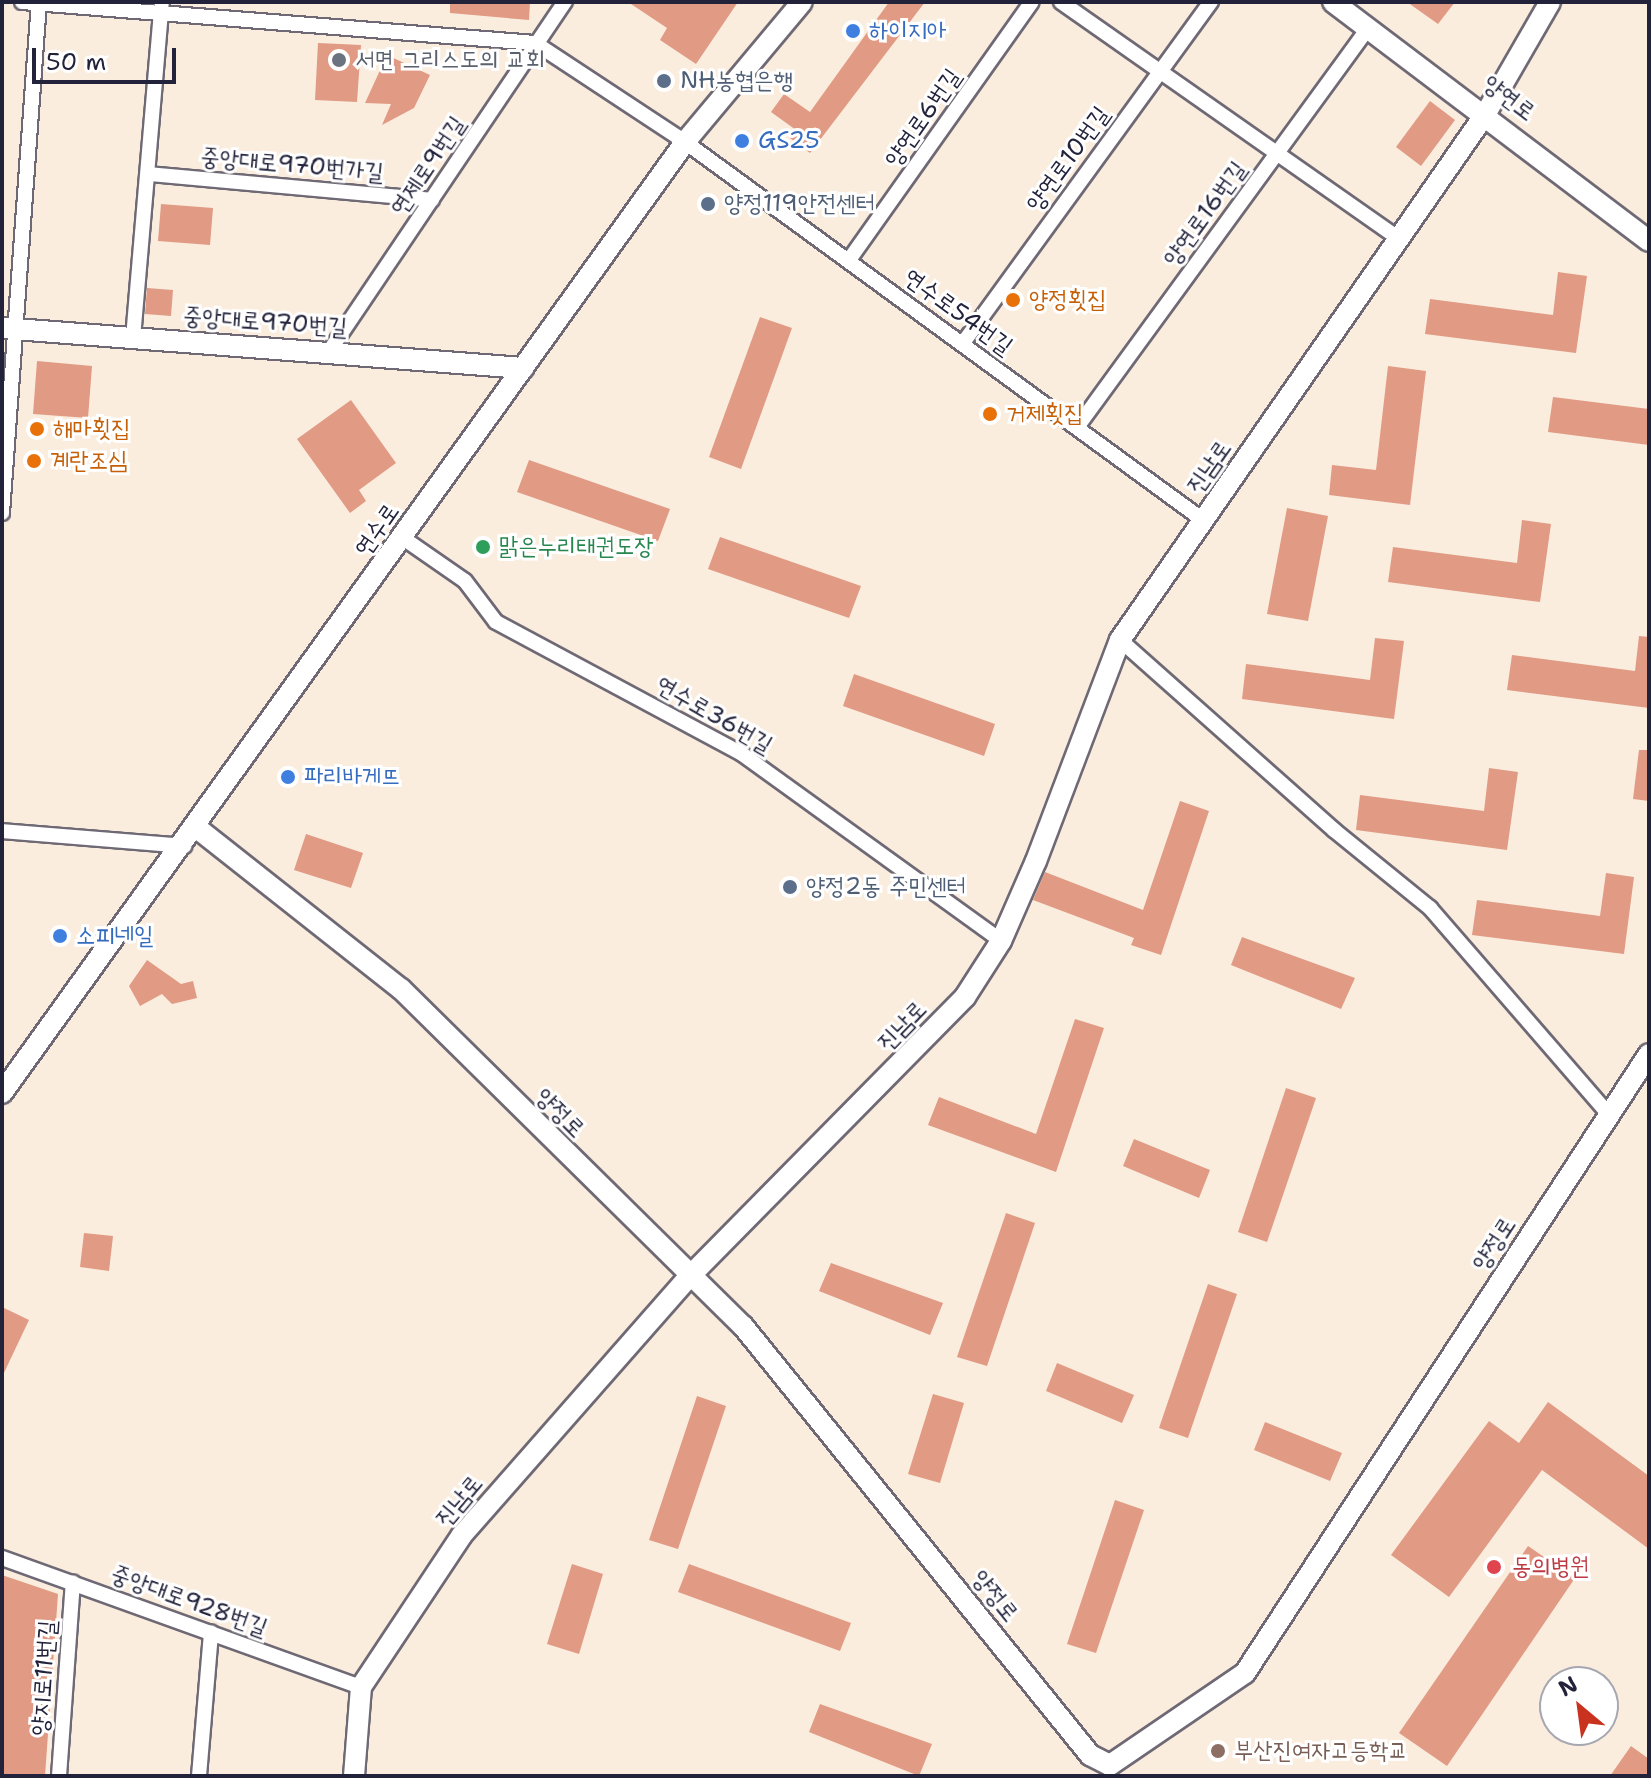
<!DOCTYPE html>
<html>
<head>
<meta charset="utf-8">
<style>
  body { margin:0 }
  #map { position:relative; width:1651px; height:1778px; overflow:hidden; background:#faedde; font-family:"Shantell Sans","Poor Story",sans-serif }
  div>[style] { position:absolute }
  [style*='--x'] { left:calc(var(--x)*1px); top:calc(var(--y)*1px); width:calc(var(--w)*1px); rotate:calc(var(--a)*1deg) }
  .building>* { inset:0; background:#e19a84 }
  .roads { filter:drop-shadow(2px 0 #6e6974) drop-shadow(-2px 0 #6e6974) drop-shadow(0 2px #6e6974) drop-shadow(0 -2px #6e6974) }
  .street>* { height:14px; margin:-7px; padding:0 7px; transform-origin:7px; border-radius:7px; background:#fff }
  .secondary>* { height:20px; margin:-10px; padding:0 10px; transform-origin:10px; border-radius:10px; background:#fff }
  .dots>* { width:22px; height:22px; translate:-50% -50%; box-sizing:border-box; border:4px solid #fff; border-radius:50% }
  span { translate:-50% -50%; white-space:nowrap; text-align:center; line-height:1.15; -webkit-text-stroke:6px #fff; paint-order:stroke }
  .shop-label { font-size:24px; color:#366cbe }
  .left { translate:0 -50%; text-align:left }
  .worship-label { font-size:24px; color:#5b616d }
  .service-label { font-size:24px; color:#4e5e75 }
  .street-label { font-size:24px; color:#22223b }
  .food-label { font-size:24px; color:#c56008 }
  .leisure-label { font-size:24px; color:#27864d }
  .health-label { font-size:24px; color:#be3a42 }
  .education-label { font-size:24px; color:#785e54 }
  .frame { position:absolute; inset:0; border:4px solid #22223b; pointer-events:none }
  .north { position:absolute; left:1539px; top:1666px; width:80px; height:80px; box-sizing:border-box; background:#fff; border:2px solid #a7a7b1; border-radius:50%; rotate:331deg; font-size:22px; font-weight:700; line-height:32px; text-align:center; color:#22223b }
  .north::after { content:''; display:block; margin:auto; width:28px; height:36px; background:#c8321e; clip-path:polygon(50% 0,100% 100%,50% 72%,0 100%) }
  .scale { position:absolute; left:32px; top:48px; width:144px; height:36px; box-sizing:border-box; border:4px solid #22223b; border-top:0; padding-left:10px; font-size:24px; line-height:28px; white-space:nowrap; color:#22223b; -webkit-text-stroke:6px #fff; paint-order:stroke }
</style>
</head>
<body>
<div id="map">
  <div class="building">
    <i style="clip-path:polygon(450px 2px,530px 2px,529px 20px,450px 13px)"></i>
    <i style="clip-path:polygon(628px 2px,738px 2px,696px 64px,660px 40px,667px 28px)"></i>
    <i style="clip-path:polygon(889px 2px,925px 2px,810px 153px,790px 138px,796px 130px,771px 112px,784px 94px,810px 112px)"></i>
    <i style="clip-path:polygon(1407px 2px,1455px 2px,1438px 24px)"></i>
    <i style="clip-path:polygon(318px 43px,361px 45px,357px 102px,315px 100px)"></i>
    <i style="clip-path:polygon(387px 55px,430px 75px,414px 108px,382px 125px,391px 104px,365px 103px)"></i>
    <i style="clip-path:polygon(1430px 101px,1455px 120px,1421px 166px,1396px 147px)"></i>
    <i style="clip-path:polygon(161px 204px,213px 208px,210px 245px,158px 241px)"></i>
    <i style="clip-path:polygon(1558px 272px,1587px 276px,1576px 353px,1425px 334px,1430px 299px,1553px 315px)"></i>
    <i style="clip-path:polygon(147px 288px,173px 290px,171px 316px,145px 314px)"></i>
    <i style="clip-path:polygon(760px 317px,792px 328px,741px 469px,709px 457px)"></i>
    <i style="clip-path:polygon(37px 361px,92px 366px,88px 418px,33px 414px)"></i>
    <i style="clip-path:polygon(1388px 366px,1426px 371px,1410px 505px,1329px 495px,1332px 465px,1376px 470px)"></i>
    <i style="clip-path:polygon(1553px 397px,1649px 409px,1649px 445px,1548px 432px)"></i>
    <i style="clip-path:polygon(351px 400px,396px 463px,359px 490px,366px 501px,350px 513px,297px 439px)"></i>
    <i style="clip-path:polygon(529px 460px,670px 509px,658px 541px,517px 492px)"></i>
    <i style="clip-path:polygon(1287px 508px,1328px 516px,1308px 621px,1267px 614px)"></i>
    <i style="clip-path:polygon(1522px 520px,1551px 524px,1540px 602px,1388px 582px,1393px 547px,1517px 563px)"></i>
    <i style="clip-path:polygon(720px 537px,861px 586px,849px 618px,708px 569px)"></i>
    <i style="clip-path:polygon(1639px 636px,1649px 637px,1649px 708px,1507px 690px,1512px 655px,1635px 671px)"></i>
    <i style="clip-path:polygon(1375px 638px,1404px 641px,1394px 719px,1242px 699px,1246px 664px,1370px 680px)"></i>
    <i style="clip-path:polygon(854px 674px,995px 724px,984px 756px,843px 706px)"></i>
    <i style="clip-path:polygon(1639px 750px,1649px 750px,1649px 801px,1633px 799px)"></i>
    <i style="clip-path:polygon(1489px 768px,1518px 772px,1507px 850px,1356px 830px,1360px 795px,1484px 811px)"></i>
    <i style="clip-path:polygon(1180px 801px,1209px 811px,1161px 955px,1131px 945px,1134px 938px,1033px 900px,1045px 872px,1143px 910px)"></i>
    <i style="clip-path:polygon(306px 834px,363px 853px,351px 888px,294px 870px)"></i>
    <i style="clip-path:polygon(1606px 873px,1634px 877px,1624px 954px,1472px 935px,1477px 900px,1600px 916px)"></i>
    <i style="clip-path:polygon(1242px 937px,1355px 978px,1341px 1009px,1231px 965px)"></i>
    <i style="clip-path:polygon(147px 960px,181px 984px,193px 981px,197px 998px,172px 1004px,162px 994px,140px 1006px,129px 986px)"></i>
    <i style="clip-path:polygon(1075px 1019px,1104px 1028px,1056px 1172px,928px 1125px,939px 1097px,1036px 1134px)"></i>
    <i style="clip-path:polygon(1286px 1088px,1316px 1098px,1267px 1242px,1238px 1232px)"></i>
    <i style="clip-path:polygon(1134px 1139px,1210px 1170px,1199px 1198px,1123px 1166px)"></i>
    <i style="clip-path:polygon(1006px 1213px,1035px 1223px,987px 1366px,957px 1357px)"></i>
    <i style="clip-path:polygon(84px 1233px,113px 1236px,109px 1271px,80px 1267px)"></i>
    <i style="clip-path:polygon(831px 1263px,943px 1303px,930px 1335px,819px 1291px)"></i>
    <i style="clip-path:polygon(1208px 1284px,1237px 1294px,1188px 1438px,1159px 1428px)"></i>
    <i style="clip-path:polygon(2px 1307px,29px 1320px,2px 1377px)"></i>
    <i style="clip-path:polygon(1057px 1363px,1134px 1395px,1122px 1423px,1046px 1391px)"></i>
    <i style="clip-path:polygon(933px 1394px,964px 1403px,940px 1483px,908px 1474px)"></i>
    <i style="clip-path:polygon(697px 1396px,726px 1406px,678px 1549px,649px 1540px)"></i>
    <i style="clip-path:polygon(1548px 1402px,1649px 1476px,1649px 1549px,1542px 1470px,1449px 1597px,1391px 1555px,1489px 1421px,1519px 1443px)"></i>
    <i style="clip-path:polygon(1265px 1422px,1342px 1453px,1330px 1481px,1254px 1450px)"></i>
    <i style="clip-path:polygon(1115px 1500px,1144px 1510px,1096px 1653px,1067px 1644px)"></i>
    <i style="clip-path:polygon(1528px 1546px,1575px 1578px,1447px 1766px,1399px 1733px)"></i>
    <i style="clip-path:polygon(572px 1564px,603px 1574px,579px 1654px,547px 1644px)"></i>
    <i style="clip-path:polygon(689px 1564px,851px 1623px,840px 1651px,678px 1592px)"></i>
    <i style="clip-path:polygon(2px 1575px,58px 1594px,45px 1776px,2px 1776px)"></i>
    <i style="clip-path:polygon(820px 1704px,932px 1744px,919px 1776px,809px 1732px)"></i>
    <i style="clip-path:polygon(1631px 1746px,1649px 1759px,1649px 1776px,1610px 1776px)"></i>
  </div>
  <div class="roads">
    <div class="street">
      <i style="--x:22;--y:2;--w:515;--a:4.57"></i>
      <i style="--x:535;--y:43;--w:180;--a:33.4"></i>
      <i style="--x:685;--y:142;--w:641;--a:36.12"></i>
      <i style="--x:1061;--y:2;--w:413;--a:35"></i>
      <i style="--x:149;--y:174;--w:284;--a:5.2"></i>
      <i style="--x:849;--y:260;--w:316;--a:-54.7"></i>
      <i style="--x:133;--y:338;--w:337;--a:-85.1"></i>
      <i style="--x:963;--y:343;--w:422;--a:-54"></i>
      <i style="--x:328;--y:353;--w:424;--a:-56"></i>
      <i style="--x:1078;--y:426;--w:492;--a:-53.9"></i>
      <i style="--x:2;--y:513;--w:512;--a:-85.86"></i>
      <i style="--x:403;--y:538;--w:75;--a:34.7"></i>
      <i style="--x:465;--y:581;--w:51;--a:52.9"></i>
      <i style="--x:496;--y:622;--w:279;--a:28.2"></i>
      <i style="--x:742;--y:754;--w:319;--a:35.8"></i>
      <i style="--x:1120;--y:640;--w:286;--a:41.6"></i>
      <i style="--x:1334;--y:830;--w:124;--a:39.1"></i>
      <i style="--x:1430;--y:908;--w:274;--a:49.1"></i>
      <i style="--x:2;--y:831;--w:183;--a:4.7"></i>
      <i style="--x:2;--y:1558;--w:381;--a:19.8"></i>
      <i style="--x:59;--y:1776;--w:194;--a:-85.9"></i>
      <i style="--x:199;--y:1776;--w:144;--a:-85.2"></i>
    </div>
    <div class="secondary">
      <i style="--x:1333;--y:2;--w:396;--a:37.1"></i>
      <i style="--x:2;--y:328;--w:523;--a:4.39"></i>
      <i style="--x:197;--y:828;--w:260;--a:38.3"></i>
      <i style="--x:401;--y:989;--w:480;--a:44.6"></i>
      <i style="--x:743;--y:1326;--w:552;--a:51.03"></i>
      <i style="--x:1090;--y:1755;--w:22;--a:27"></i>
      <i style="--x:1110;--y:1765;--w:163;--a:-34.3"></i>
      <i style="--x:1245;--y:1673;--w:739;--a:-56.87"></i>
      <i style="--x:2;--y:1093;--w:1171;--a:-54.31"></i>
      <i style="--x:685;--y:142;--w:182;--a:-50.1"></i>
      <i style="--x:354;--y:1776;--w:89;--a:-85.5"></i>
      <i style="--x:361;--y:1687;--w:182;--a:-56.4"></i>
      <i style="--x:462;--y:1535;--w:344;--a:-48.7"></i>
      <i style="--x:689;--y:1277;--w:393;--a:-45.4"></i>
      <i style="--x:965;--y:997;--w:67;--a:-57.3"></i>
      <i style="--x:1001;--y:941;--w:87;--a:-66.4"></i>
      <i style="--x:1036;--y:861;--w:236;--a:-69.2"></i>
      <i style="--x:1120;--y:640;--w:642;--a:-55.22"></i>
      <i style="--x:1486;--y:113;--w:128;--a:-60"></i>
    </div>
  </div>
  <div class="dots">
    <i style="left:853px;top:31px;background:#3f7fe0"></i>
    <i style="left:339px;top:60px;background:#6b7280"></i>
    <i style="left:664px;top:81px;background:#5c6f8a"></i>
    <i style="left:742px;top:141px;background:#3f7fe0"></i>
    <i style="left:708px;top:204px;background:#5c6f8a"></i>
    <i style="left:1013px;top:300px;background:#e8710a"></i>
    <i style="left:990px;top:414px;background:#e8710a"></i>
    <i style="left:37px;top:429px;background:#e8710a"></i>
    <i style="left:34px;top:461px;background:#e8710a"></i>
    <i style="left:483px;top:547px;background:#2e9e5b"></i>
    <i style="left:288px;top:777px;background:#3f7fe0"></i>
    <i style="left:790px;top:887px;background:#5c6f8a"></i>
    <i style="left:60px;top:936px;background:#3f7fe0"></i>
    <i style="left:1494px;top:1567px;background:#e0444e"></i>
    <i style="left:1218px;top:1751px;background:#8d6e63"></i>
  </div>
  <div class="shop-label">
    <span class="left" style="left:869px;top:31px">하이지아</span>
    <span class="left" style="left:758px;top:141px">GS25</span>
    <span class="left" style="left:304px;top:777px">파리바게뜨</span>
    <span class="left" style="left:76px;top:936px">소피네일</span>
  </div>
  <div class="worship-label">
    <span class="left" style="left:355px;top:60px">서면 그리스도의 교회</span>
  </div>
  <div class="service-label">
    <span class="left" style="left:680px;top:81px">NH농협은행</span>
    <span class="left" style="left:724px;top:204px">양정119안전센터</span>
    <span class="left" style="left:806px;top:887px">양정2동 주민센터</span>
  </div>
  <div class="street-label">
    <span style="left:1509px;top:98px;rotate:37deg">양연로</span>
    <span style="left:923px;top:118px;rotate:-55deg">양연로6번길</span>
    <span style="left:1068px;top:159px;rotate:-54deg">양연로10번길</span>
    <span style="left:292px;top:165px;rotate:5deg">중앙대로970번가길</span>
    <span style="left:428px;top:166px;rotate:-56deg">연제로9번길</span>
    <span style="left:1205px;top:214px;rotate:-54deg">양연로16번길</span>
    <span style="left:958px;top:312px;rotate:36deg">연수로54번길</span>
    <span style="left:265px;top:322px;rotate:4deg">중앙대로970번길</span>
    <span style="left:1209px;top:467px;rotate:-55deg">진남로</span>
    <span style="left:377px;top:530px;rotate:-55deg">연수로</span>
    <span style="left:714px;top:715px;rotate:30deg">연수로36번길</span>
    <span style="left:902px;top:1026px;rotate:-46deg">진남로</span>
    <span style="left:560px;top:1113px;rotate:45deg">양정로</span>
    <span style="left:1494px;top:1244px;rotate:-57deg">양정로</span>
    <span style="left:459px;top:1501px;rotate:-50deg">진남로</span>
    <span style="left:995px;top:1596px;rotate:51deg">양정로</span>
    <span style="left:189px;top:1601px;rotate:20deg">중앙대로928번길</span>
    <span style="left:44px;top:1678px;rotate:-86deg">양지로11번길</span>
  </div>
  <div class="food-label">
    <span class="left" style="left:1029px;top:300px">양정횟집</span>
    <span class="left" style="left:1006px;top:414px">거제횟집</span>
    <span class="left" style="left:53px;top:429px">해마횟집</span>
    <span class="left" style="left:50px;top:461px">계란조심</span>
  </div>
  <div class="leisure-label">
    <span class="left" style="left:499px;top:547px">맑은누리태권도장</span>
  </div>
  <div class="health-label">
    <span class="left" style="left:1512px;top:1567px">동의병원</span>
  </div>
  <div class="education-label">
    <span class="left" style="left:1234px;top:1751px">부산진여자고등학교</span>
  </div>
  <div class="frame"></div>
  <div class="north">N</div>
  <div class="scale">50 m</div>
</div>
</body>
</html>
